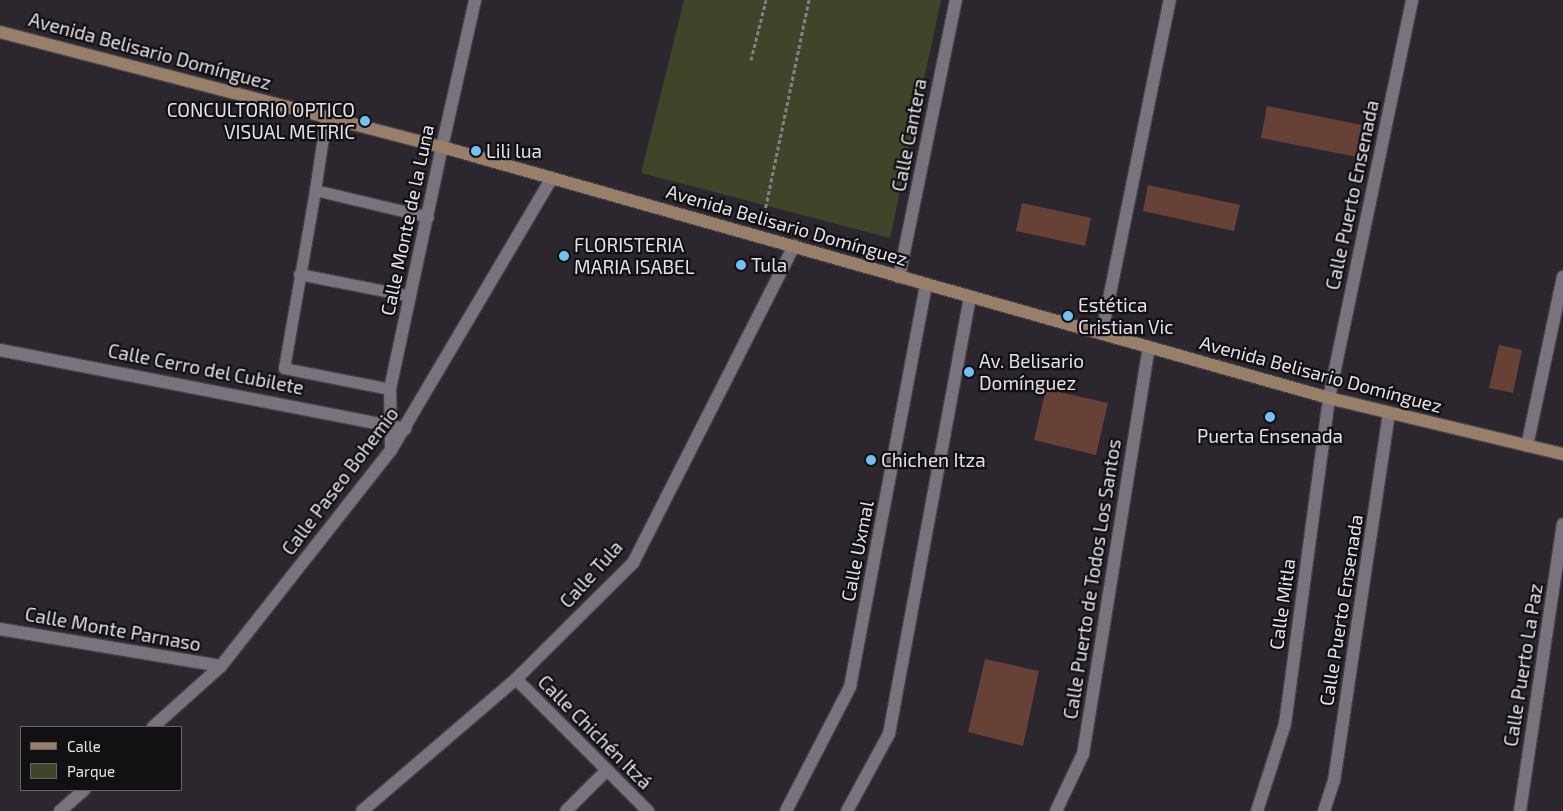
<!DOCTYPE html>
<html>
<head>
<meta charset="utf-8">
<style>
  body { margin:0 }
  #map { position:relative; width:1563px; height:811px; overflow:hidden; background:#2c262f; font-family:"Exo 2",sans-serif }
  div>[style] { position:absolute }
  [style*='--x'] { left:calc(var(--x)*1px); top:calc(var(--y)*1px); width:calc(var(--w)*1px); rotate:calc(var(--a)*1deg) }
  .green>* { inset:0; background:#3e4529 }
  .building>* { inset:0; background:#674135 }
  .path>* { height:3px; margin-top:-1.5px; transform-origin:0; background:repeating-linear-gradient(90deg,#858088 0 4px,transparent 0 6.5px) }
  .roads { filter:drop-shadow(1px 0 #464149) drop-shadow(-1px 0 #464149) drop-shadow(0 1px #464149) drop-shadow(0 -1px #464149) }
  .service>* { height:11px; margin:-5.5px; padding:0 5.5px; transform-origin:5.5px; border-radius:5.5px; background:#7a737e }
  .minor>* { height:12px; margin:-6px; padding:0 6px; transform-origin:6px; border-radius:6px; background:#7a737e }
  .tertiary>* { height:12px; margin:-6px; padding:0 6px; transform-origin:6px; border-radius:6px; background:#7a737e }
  .secondary>* { height:12px; margin:-6px; padding:0 6px; transform-origin:6px; border-radius:6px; background:#977f6a }
  .dots>* { width:14px; height:14px; translate:-50% -50%; box-sizing:border-box; border:2px solid #131014; border-radius:50% }
  span { translate:-50% -50%; white-space:nowrap; text-align:center; line-height:1.15; -webkit-text-stroke:4.5px #131014; paint-order:stroke }
  .street-label { font-size:19px; color:#e4e0e7 }
  .poi-label { font-size:19px; color:#e4e0e7 }
  .right { translate:-100% -50%; text-align:right }
  .left { translate:0 -50%; text-align:left }
  .legend { position:absolute; left:20px; top:726px; width:162px; height:65px; box-sizing:border-box; background:#131014; border:1px solid #676368; margin:0; padding:6px 9px; list-style:none; font-size:15px; color:#e4e0e7 }
  .legend li { display:flex; align-items:center; gap:10px; height:25px }
  .legend b { width:25px; border:1px solid #676368 }
</style>
</head>
<body>
<div id="map">
  <div class="green">
    <i style="clip-path:polygon(684px 0,941px 0,890px 238px,641px 173px)"></i>
  </div>
  <div class="building">
    <i style="clip-path:polygon(1267px 106px,1362px 125px,1357px 157px,1261px 138px)"></i>
    <i style="clip-path:polygon(1148px 185px,1240px 205px,1234px 231px,1143px 211px)"></i>
    <i style="clip-path:polygon(1022px 203px,1091px 218px,1085px 246px,1016px 231px)"></i>
    <i style="clip-path:polygon(1499px 345px,1522px 350px,1513px 393px,1489px 388px)"></i>
    <i style="clip-path:polygon(1046px 389px,1108px 403px,1096px 455px,1034px 440px)"></i>
    <i style="clip-path:polygon(985px 659px,1039px 671px,1023px 746px,968px 732px)"></i>
  </div>
  <div class="path">
    <i style="--x:751;--y:60;--w:62;--a:-76"></i>
    <i style="--x:763;--y:220;--w:225;--a:-78.2"></i>
  </div>
  <div class="roads">
    <div class="service">
      <i style="--x:315;--y:190;--w:74;--a:-81.4"></i>
      <i style="--x:299;--y:274;--w:113;--a:11.2"></i>
      <i style="--x:390;--y:389;--w:108;--a:-168.8"></i>
      <i style="--x:284;--y:368;--w:181;--a:-80.1"></i>
      <i style="--x:315;--y:190;--w:116;--a:13.4"></i>
    </div>
    <div class="minor">
      <i style="--x:899;--y:277;--w:283;--a:-78.4"></i>
      <i style="--x:1102;--y:333;--w:340;--a:-78.5"></i>
      <i style="--x:0;--y:350;--w:413;--a:11"></i>
      <i style="--x:1527;--y:446;--w:173;--a:-78"></i>
      <i style="--x:391;--y:450;--w:61;--a:-90.9"></i>
      <i style="--x:390;--y:389;--w:248;--a:-77.9"></i>
      <i style="--x:0;--y:629;--w:224;--a:9.5"></i>
      <i style="--x:516;--y:679;--w:187;--a:45"></i>
      <i style="--x:153;--y:727;--w:91;--a:-41.9"></i>
      <i style="--x:221;--y:666;--w:275;--a:-51.8"></i>
      <i style="--x:391;--y:450;--w:316;--a:-59.4"></i>
      <i style="--x:60;--y:811;--w:32;--a:-41"></i>
      <i style="--x:362;--y:811;--w:203;--a:-40.6"></i>
      <i style="--x:516;--y:679;--w:165;--a:-44.8"></i>
      <i style="--x:633;--y:563;--w:356;--a:-63.1"></i>
      <i style="--x:566;--y:811;--w:58;--a:-45"></i>
      <i style="--x:786;--y:811;--w:140;--a:-62.7"></i>
      <i style="--x:850;--y:687;--w:410;--a:-79.3"></i>
      <i style="--x:847;--y:811;--w:88;--a:-61.4"></i>
      <i style="--x:889;--y:734;--w:445;--a:-79.5"></i>
      <i style="--x:1056;--y:811;--w:63;--a:-64.7"></i>
      <i style="--x:1083;--y:754;--w:412;--a:-80.8"></i>
      <i style="--x:1257;--y:811;--w:91;--a:-72.2"></i>
      <i style="--x:1285;--y:724;--w:329;--a:-82.3"></i>
      <i style="--x:1329;--y:398;--w:407;--a:-78.2"></i>
      <i style="--x:1324;--y:811;--w:32;--a:-72"></i>
      <i style="--x:1334;--y:781;--w:371;--a:-81.5"></i>
      <i style="--x:1520;--y:811;--w:290;--a:-81.5"></i>
    </div>
    <div class="tertiary">
      <i style="--x:442;--y:147;--w:151;--a:-77.3"></i>
    </div>
    <div class="secondary">
      <i style="--x:0;--y:32;--w:457;--a:14.6"></i>
      <i style="--x:442;--y:147;--w:922;--a:15.8"></i>
      <i style="--x:1329;--y:398;--w:241;--a:13.5"></i>
    </div>
  </div>
  <div class="dots">
    <i style="left:365px;top:121px;background:#72c1f5"></i>
    <i style="left:476px;top:151px;background:#72c1f5"></i>
    <i style="left:564px;top:256px;background:#72c1f5"></i>
    <i style="left:741px;top:265px;background:#72c1f5"></i>
    <i style="left:1068px;top:316px;background:#72c1f5"></i>
    <i style="left:969px;top:372px;background:#72c1f5"></i>
    <i style="left:1270px;top:417px;background:#72c1f5"></i>
    <i style="left:871px;top:460px;background:#72c1f5"></i>
  </div>
  <div class="street-label">
    <span style="left:150px;top:51px;rotate:15deg">Avenida Belisario Domínguez</span>
    <span style="left:909px;top:135px;rotate:-79deg">Calle Cantera</span>
    <span style="left:1352px;top:195px;rotate:-78deg">Calle Puerto Ensenada</span>
    <span style="left:407px;top:220px;rotate:-78deg">Calle Monte de la Luna</span>
    <span style="left:787px;top:225px;rotate:16deg">Avenida Belisario Domínguez</span>
    <span style="left:206px;top:369px;rotate:11deg">Calle Cerro del Cubilete</span>
    <span style="left:1321px;top:374px;rotate:15deg">Avenida Belisario Domínguez</span>
    <span style="left:340px;top:481px;rotate:-53deg">Calle Paseo Bohemio</span>
    <span style="left:857px;top:551px;rotate:-79deg">Calle Uxmal</span>
    <span style="left:591px;top:574px;rotate:-48deg">Calle Tula</span>
    <span style="left:1092px;top:579px;rotate:-81deg">Calle Puerto de Todos Los Santos</span>
    <span style="left:1282px;top:604px;rotate:-82deg">Calle Mitla</span>
    <span style="left:1341px;top:610px;rotate:-81deg">Calle Puerto Ensenada</span>
    <span style="left:113px;top:629px;rotate:10deg">Calle Monte Parnaso</span>
    <span style="left:1523px;top:665px;rotate:-81deg">Calle Puerto La Paz</span>
    <span style="left:595px;top:732px;rotate:45deg">Calle Chichén Itzá</span>
  </div>
  <div class="poi-label">
    <span class="right" style="left:355px;top:121px">CONCULTORIO OPTICO<br>VISUAL METRIC</span>
    <span class="left" style="left:486px;top:151px">Lili lua</span>
    <span class="left" style="left:574px;top:256px">FLORISTERIA<br>MARIA ISABEL</span>
    <span class="left" style="left:751px;top:265px">Tula</span>
    <span class="left" style="left:1078px;top:316px">Estética<br>Cristian Vic</span>
    <span class="left" style="left:979px;top:372px">Av. Belisario<br>Domínguez</span>
    <span style="left:1270px;top:436px">Puerta Ensenada</span>
    <span class="left" style="left:881px;top:460px">Chichen Itza</span>
  </div>
  <ul class="legend">
  <li><b style="height:6px;background:#977f6a"></b>Calle</li>
  <li><b style="height:14px;background:#3e4529"></b>Parque</li>
  </ul>
</div>
</body>
</html>
